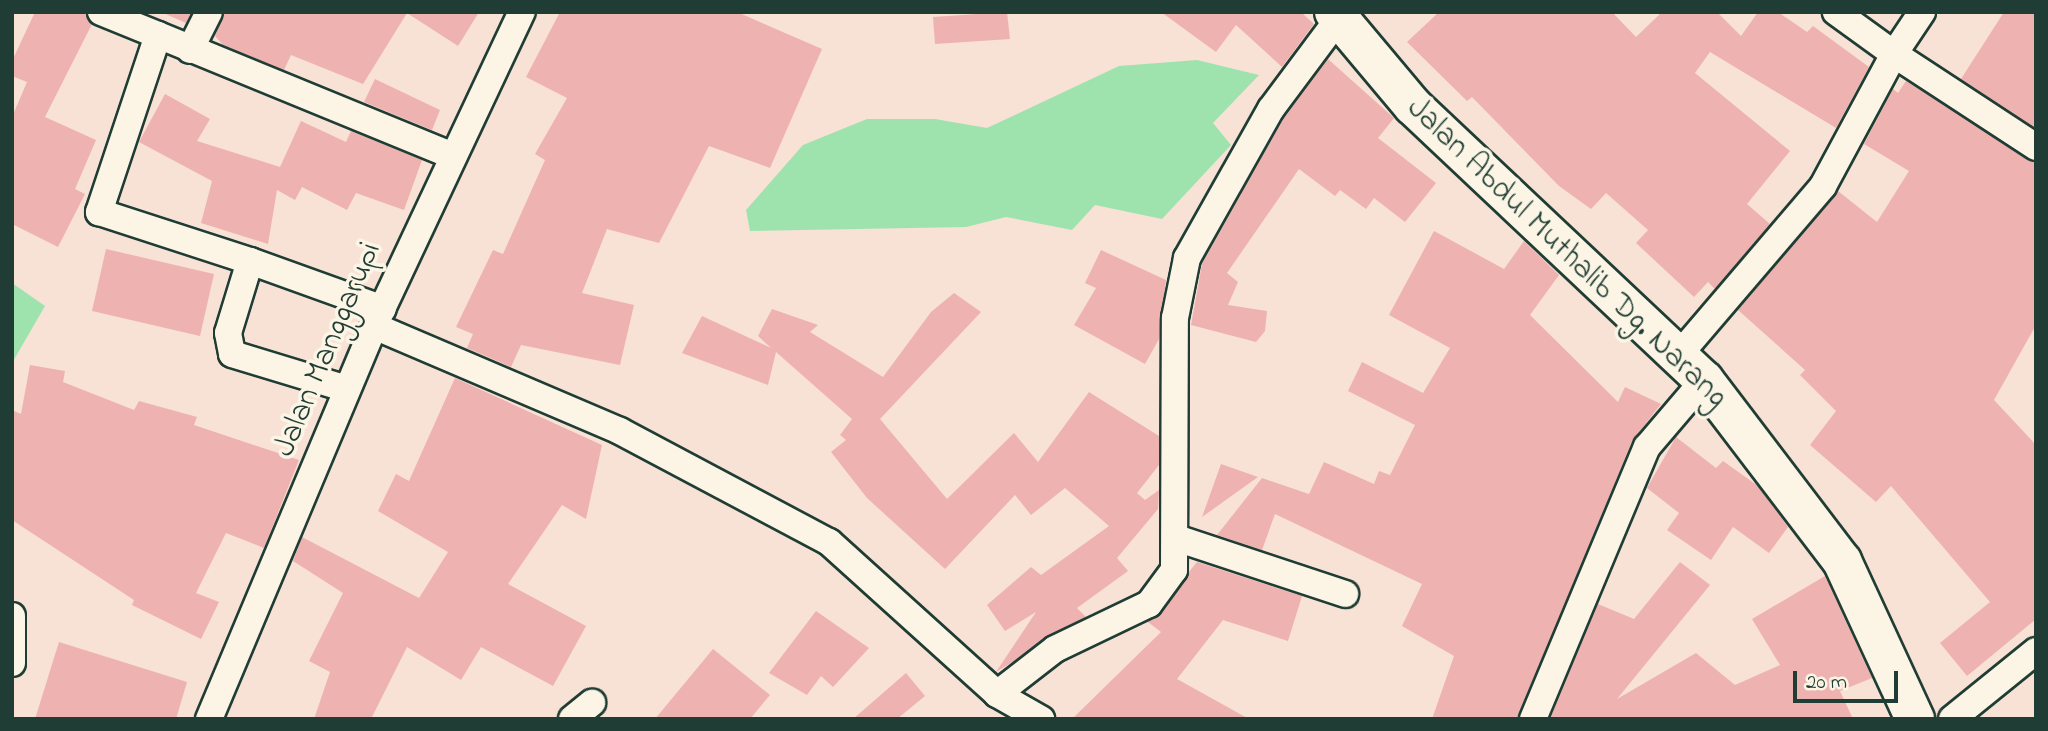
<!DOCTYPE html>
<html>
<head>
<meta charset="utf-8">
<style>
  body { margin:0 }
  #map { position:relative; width:2048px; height:731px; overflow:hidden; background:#f8e1d5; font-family:"Indie Flower",sans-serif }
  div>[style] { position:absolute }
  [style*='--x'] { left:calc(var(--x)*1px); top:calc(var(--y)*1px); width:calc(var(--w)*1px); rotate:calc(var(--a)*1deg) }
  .green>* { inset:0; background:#9ee3ae }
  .building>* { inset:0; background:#eeb3b0 }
  .roads { filter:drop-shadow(2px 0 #1f3d34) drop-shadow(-2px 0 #1f3d34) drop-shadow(0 2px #1f3d34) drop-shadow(0 -2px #1f3d34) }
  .minor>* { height:26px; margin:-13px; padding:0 13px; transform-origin:13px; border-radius:13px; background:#fcf5e5 }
  .primary>* { height:38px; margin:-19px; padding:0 19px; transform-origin:19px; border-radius:19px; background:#fcf5e5 }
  span { translate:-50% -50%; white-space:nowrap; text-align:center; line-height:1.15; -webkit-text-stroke:7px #fcf5e5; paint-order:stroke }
  .street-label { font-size:32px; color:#1f3d34 }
  .frame { position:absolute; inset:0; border:14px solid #1f3d34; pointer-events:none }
  .scale { position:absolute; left:1793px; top:671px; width:105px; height:32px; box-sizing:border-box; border:4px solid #1f3d34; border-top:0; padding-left:9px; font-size:21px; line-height:24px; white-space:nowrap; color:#1f3d34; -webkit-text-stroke:5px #fcf5e5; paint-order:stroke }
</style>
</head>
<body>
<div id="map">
  <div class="green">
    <i style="clip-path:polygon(1197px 60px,1259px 75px,1213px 123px,1231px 145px,1162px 219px,1095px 205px,1072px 230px,1006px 217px,966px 227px,750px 231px,746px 210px,803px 145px,867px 119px,935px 119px,987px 128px,1119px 66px)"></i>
    <i style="clip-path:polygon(12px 283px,45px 306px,12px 363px)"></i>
  </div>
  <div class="building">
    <i style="clip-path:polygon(35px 12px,86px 12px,92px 24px,45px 117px,96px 140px,75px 189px,85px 194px,58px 247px,12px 224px,12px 117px,27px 82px,12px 76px,12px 61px)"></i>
    <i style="clip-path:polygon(161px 12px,191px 12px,186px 23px)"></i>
    <i style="clip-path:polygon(225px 12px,479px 12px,458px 46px,407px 13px,363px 84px,291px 55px,284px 70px,223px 45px,215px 36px)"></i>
    <i style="clip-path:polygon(560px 12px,737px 12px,822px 49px,770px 168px,709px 146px,659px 243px,607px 229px,582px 293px,634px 305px,620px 365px,521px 345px,511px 367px,467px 348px,473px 334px,456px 327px,493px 250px,503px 254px,545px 160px,535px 154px,567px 98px,526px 77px)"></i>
    <i style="clip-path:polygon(1007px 12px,1010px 39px,935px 44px,933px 17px)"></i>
    <i style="clip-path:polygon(1161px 12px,1301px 12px,1314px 24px,1282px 67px,1236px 25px,1216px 52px)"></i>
    <i style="clip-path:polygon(1439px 12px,1612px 12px,1636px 37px,1662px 12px,1717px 12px,1741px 36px,1758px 12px,1778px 12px,1807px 32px,1813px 26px,1869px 67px,1836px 128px,1710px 52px,1695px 73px,1790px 151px,1747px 204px,1770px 224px,1715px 289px,1708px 282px,1694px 297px,1636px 243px,1648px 230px,1606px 193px,1591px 209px,1559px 186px,1472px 97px,1467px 101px,1407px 42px)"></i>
    <i style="clip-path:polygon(2004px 12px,2036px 12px,2036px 128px,1961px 79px)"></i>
    <i style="clip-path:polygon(1328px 59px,1394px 118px,1378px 138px,1436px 183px,1405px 222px,1374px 198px,1366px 209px,1340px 190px,1335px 196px,1299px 169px,1227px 273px,1238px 282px,1228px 305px,1267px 311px,1265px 331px,1256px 342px,1191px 325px,1202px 264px,1284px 118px)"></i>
    <i style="clip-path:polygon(375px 79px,440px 110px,432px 130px,364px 102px)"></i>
    <i style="clip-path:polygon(1906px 81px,2036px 163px,2036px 325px,1994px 400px,2036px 445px,2036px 619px,1967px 676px,1940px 643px,1990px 602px,1891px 486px,1876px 502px,1810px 445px,1836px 411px,1800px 375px,1805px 370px,1738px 310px,1838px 191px,1877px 222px,1909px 171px,1864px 144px,1893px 89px,1898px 93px)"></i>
    <i style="clip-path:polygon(165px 94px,210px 119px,197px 141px,280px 167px,301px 121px,346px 142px,351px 131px,422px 160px,404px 210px,356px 193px,347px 210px,302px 187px,295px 200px,277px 190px,268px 244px,201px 223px,212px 181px,139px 142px)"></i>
    <i style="clip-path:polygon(1434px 231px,1504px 269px,1524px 241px,1559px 275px,1530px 315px,1618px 402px,1625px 387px,1661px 404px,1632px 441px,1518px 719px,1432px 719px,1454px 656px,1402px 626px,1422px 584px,1275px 514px,1262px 550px,1217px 535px,1262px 478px,1309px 494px,1324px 462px,1374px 484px,1379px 471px,1390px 475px,1415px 425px,1348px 391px,1362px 362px,1423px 393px,1450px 348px,1389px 315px)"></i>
    <i style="clip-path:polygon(106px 249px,214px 274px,200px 336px,92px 311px)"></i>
    <i style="clip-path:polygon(1101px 250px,1166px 280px,1159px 339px,1145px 364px,1074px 325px,1096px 288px,1085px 283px)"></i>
    <i style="clip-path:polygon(954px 293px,981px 312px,880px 419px,947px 499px,1014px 433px,1038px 462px,1089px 392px,1159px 436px,1159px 465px,1137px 493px,1145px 500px,1159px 490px,1158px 509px,1117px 558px,1128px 571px,1077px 608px,1086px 617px,996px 672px,1036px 612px,1005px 631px,987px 605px,1031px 567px,1041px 575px,1109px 526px,1065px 488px,1031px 515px,1015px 495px,945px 569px,867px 498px,831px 452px,846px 440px,840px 435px,852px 419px,776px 352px,768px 385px,682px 353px,702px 316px,771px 348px,758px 336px,772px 309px,818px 325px,810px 332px,883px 377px,931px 312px)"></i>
    <i style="clip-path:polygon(30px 365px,65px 371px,63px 382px,134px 410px,139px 401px,197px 417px,194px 425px,299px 460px,264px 548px,226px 533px,196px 593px,219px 602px,201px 639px,132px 605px,134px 600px,12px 520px,12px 410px,21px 414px)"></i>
    <i style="clip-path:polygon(455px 378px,602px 445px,586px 519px,562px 505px,508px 584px,586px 626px,553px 686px,481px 647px,461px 680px,407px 647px,371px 719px,314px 719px,330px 672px,309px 661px,343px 593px,293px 561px,302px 537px,419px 598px,448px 552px,378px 511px,396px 474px,409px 481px)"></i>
    <i style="clip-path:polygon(1676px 437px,1716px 468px,1723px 461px,1758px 486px,1788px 527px,1769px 553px,1733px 527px,1711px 560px,1667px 530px,1679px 513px,1647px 488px)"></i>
    <i style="clip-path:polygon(1221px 464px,1258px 477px,1202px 517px)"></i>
    <i style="clip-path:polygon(1197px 562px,1302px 596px,1288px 641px,1223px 620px,1177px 679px,1249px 719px,1072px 719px,1161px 632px,1148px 622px)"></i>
    <i style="clip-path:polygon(1680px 562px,1710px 585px,1617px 699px,1696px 653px,1735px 685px,1780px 665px,1752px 619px,1825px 576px,1872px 678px,1840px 691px,1853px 719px,1550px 719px,1598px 604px,1634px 619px)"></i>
    <i style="clip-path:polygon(816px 611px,869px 648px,833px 687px,821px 676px,807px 695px,769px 673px)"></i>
    <i style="clip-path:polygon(59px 642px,187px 682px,176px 719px,35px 719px)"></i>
    <i style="clip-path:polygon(713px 649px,770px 695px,750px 719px,655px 719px)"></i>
    <i style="clip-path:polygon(906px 673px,925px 696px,897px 719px,853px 719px)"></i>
  </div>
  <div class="roads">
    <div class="minor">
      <i style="--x:101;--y:12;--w:61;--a:22"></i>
      <i style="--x:158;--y:35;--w:187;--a:108.4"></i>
      <i style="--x:99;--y:212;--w:159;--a:18"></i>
      <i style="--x:250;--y:261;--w:75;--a:107"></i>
      <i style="--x:228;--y:333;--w:21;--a:79"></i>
      <i style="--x:232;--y:354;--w:120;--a:16.9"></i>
      <i style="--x:1922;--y:12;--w:50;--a:123.7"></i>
      <i style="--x:1894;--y:54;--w:170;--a:33.2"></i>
      <i style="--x:158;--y:35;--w:317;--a:22.3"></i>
      <i style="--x:190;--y:50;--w:42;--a:-63.4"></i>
      <i style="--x:250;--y:261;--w:141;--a:19.8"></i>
      <i style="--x:374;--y:326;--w:267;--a:23.1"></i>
      <i style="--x:620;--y:431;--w:237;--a:28"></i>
      <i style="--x:829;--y:542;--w:227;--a:42.1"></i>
      <i style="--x:997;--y:694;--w:51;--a:29.6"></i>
      <i style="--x:1678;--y:356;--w:223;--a:-49.5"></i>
      <i style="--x:1823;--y:186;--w:150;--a:-61.7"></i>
      <i style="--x:1894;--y:54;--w:72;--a:-144.1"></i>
      <i style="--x:1179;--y:539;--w:175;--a:18.3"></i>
      <i style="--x:12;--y:616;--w:47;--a:90"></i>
      <i style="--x:997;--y:694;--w:73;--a:-37.8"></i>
      <i style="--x:1055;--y:649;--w:104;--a:-25.6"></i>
      <i style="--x:1149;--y:604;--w:42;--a:-53.7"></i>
      <i style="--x:1174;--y:570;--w:252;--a:-89.8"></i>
      <i style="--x:1175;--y:318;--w:61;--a:-78.7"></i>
      <i style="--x:1187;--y:258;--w:171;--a:-60.6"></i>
      <i style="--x:1271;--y:109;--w:112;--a:-53.3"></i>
      <i style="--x:209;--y:719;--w:426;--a:-67.2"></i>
      <i style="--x:374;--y:326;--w:347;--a:-64.8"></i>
      <i style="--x:572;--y:719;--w:26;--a:-39"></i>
      <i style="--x:1533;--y:719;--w:295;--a:-67.3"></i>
      <i style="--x:1647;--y:447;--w:88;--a:-49.6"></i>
      <i style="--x:1952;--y:719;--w:108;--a:-39"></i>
    </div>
    <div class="primary">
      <i style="--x:1334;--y:12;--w:123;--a:50"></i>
      <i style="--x:1413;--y:106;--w:400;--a:43.3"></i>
      <i style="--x:1704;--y:380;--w:228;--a:52.7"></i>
      <i style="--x:1842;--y:561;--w:174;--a:65.2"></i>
    </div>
  </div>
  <div class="street-label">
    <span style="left:1566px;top:254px;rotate:44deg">Jalan Abdul Muthalib Dg. Narang</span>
    <span style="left:329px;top:350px;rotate:-67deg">Jalan Manggarupi</span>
  </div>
  <div class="frame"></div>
  <div class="scale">20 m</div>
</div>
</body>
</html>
